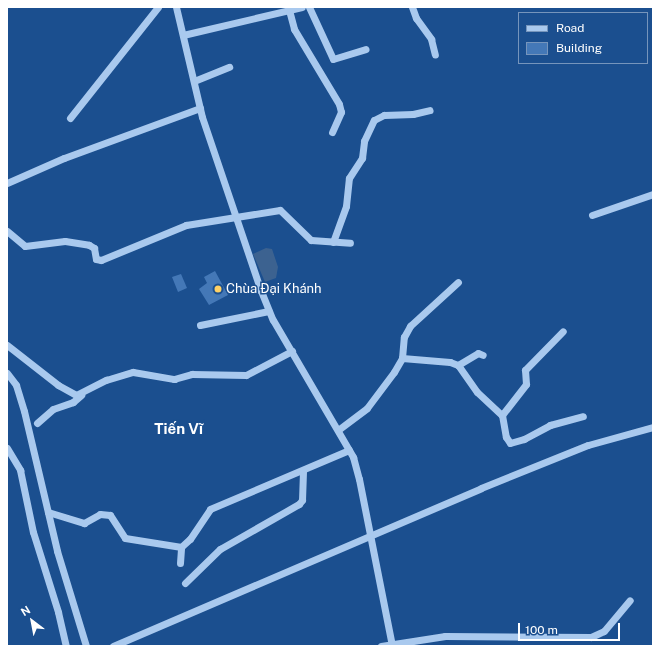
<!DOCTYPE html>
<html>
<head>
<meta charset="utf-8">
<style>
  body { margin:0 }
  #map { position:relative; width:660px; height:653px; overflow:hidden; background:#1b4f8f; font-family:"Public Sans",sans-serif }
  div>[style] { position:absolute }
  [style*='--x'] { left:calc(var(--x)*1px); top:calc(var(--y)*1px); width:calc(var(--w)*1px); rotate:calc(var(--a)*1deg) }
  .water>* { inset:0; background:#3c6290 }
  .building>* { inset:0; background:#4478b7 }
  .minor>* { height:7px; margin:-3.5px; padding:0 3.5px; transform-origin:3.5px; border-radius:3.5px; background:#a9c9ee }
  .dots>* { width:11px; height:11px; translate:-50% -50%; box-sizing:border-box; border:2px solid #1b4f8f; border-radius:50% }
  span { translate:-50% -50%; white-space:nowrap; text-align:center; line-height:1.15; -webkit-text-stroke:3px #1b4f8f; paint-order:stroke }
  .poi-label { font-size:13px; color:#fff }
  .left { translate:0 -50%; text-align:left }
  .quarter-label { font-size:15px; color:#fff; font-weight:700 }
  .frame { position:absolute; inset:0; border:8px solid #fff; pointer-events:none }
  .legend { position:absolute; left:518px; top:12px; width:130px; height:52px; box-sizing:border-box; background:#1b4f8f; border:1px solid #7695bc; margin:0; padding:5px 7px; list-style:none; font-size:12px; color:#fff }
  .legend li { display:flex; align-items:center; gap:8px; height:20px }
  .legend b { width:20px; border:1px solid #7695bc }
  .north { position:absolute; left:12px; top:601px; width:40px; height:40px; -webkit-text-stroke:3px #1b4f8f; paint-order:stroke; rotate:328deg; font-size:11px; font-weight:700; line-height:16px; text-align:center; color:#fff }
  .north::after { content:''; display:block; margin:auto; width:14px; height:18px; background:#fff; clip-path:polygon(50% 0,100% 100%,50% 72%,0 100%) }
  .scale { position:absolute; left:518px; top:623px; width:102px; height:18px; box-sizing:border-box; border:2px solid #fff; border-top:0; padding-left:5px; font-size:12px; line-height:14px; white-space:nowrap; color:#fff; -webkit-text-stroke:3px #1b4f8f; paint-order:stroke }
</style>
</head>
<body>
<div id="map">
  <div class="water">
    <i style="clip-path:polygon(266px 248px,272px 249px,278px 267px,276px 278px,265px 282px,253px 254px)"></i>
  </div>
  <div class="building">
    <i style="clip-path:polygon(215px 271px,228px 295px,209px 305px,199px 289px,207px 283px,204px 277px)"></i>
    <i style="clip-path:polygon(181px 274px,187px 288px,178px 292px,172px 277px)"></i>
  </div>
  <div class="minor">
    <i style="--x:176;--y:7;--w:113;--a:76.7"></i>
    <i style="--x:202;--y:117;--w:184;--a:71.3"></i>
    <i style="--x:261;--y:291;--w:31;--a:68"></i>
    <i style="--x:273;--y:320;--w:159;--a:59.7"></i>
    <i style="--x:353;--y:457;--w:23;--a:75"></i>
    <i style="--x:359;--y:479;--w:170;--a:78.8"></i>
    <i style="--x:309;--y:7;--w:57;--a:65.2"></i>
    <i style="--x:333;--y:59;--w:34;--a:-17"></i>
    <i style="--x:412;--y:7;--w:12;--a:70"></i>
    <i style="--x:416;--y:18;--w:26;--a:54"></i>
    <i style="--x:431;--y:39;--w:16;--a:76"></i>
    <i style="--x:289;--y:10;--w:20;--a:75"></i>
    <i style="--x:294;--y:29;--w:87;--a:59"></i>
    <i style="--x:339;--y:104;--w:8;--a:76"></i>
    <i style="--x:341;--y:112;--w:22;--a:114"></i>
    <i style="--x:183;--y:35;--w:122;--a:-13.2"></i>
    <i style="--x:194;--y:81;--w:38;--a:-22"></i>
    <i style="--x:70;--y:118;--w:142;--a:-51.6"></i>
    <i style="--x:7;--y:183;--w:62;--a:-23.7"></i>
    <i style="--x:64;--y:158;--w:145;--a:-20.2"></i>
    <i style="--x:592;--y:215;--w:65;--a:-19"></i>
    <i style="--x:7;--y:231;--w:23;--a:40"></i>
    <i style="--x:25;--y:246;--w:40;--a:-7.1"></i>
    <i style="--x:65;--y:241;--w:24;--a:9"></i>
    <i style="--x:89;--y:245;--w:6;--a:31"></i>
    <i style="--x:94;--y:248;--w:11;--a:80"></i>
    <i style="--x:96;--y:259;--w:5;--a:11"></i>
    <i style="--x:101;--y:260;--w:92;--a:-22.4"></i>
    <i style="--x:186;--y:225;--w:95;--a:-9.1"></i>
    <i style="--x:280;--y:210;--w:43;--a:44.1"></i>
    <i style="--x:311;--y:240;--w:39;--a:4"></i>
    <i style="--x:333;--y:242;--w:38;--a:-70"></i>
    <i style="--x:346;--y:206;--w:28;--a:-84"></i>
    <i style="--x:349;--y:178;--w:24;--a:-57"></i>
    <i style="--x:362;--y:158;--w:17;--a:-83"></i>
    <i style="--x:364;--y:141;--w:23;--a:-65"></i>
    <i style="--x:374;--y:120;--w:11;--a:-27"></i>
    <i style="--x:384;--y:115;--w:29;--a:-2"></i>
    <i style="--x:413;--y:114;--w:17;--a:-13"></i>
    <i style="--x:200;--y:325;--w:70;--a:-11.5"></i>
    <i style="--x:7;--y:345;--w:65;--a:38.1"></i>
    <i style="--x:58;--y:385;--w:21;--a:29"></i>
    <i style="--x:76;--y:395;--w:34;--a:-27"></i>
    <i style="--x:106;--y:380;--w:28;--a:-17"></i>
    <i style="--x:133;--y:372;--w:42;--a:9.7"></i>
    <i style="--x:174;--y:379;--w:19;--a:-16"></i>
    <i style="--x:192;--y:374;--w:54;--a:1.1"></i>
    <i style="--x:246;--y:375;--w:52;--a:-27.6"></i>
    <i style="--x:402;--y:358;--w:48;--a:4.8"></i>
    <i style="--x:450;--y:362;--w:9;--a:21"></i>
    <i style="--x:458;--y:365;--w:33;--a:55"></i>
    <i style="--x:477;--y:392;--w:34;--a:43"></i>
    <i style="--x:502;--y:415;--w:22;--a:80"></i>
    <i style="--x:506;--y:437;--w:7;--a:56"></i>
    <i style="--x:510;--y:443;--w:15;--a:-16"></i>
    <i style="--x:524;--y:439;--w:30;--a:-28"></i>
    <i style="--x:550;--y:425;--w:34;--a:-15"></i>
    <i style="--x:458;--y:365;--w:23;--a:-31"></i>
    <i style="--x:478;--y:353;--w:5;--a:22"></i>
    <i style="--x:7;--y:373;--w:15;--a:53"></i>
    <i style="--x:16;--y:385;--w:27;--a:73"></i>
    <i style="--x:24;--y:411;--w:144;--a:76.7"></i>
    <i style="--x:57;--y:551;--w:99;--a:73"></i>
    <i style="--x:502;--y:415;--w:39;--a:-52"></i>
    <i style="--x:526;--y:384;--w:14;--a:-94"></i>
    <i style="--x:525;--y:370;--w:54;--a:-45.7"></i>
    <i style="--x:37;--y:423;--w:21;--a:-41"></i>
    <i style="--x:53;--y:409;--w:21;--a:-19"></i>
    <i style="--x:73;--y:402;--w:11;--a:-41"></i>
    <i style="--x:338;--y:430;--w:36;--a:-37"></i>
    <i style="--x:367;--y:408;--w:45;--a:-53.1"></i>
    <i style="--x:394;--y:372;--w:16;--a:-60"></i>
    <i style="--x:402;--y:358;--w:21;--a:-85"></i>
    <i style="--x:404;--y:337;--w:13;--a:-61"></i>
    <i style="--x:410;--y:326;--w:65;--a:-42.5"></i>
    <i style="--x:7;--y:448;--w:26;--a:59"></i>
    <i style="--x:20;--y:470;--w:63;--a:78.2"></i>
    <i style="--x:33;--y:532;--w:84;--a:72.6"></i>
    <i style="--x:58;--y:612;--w:35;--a:77"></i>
    <i style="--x:48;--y:512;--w:38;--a:17"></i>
    <i style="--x:84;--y:523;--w:18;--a:-29"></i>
    <i style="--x:100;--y:514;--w:10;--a:6"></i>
    <i style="--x:110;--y:515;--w:27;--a:57"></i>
    <i style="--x:125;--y:538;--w:57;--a:9.1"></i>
    <i style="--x:180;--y:563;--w:16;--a:-86"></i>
    <i style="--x:181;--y:547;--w:12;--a:-42"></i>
    <i style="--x:190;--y:539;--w:36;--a:-56"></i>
    <i style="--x:210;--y:509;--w:151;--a:-23"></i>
    <i style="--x:185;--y:583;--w:49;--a:-44.2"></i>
    <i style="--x:220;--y:549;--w:91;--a:-29.7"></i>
    <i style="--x:299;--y:504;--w:5;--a:-53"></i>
    <i style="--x:302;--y:500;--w:29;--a:-88"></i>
    <i style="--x:113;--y:646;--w:400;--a:-23.2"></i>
    <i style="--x:481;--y:488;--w:115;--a:-21.9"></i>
    <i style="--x:588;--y:445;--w:67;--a:-15.5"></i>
    <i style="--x:381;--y:646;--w:65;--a:-8.9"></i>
    <i style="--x:445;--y:636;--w:146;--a:0.4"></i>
    <i style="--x:591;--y:637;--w:14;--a:-25"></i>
    <i style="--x:604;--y:631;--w:40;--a:-50"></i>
  </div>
  <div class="dots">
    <i style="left:218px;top:289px;background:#ffd166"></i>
  </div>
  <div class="poi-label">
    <span class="left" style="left:226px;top:289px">Chùa Đại Khánh</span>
  </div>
  <div class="quarter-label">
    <span style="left:179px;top:429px">Tiến Vĩ</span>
  </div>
  <div class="frame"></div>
  <ul class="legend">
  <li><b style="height:5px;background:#a9c9ee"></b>Road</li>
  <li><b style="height:11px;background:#4478b7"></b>Building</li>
  </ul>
  <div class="north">N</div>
  <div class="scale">100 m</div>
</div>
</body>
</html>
